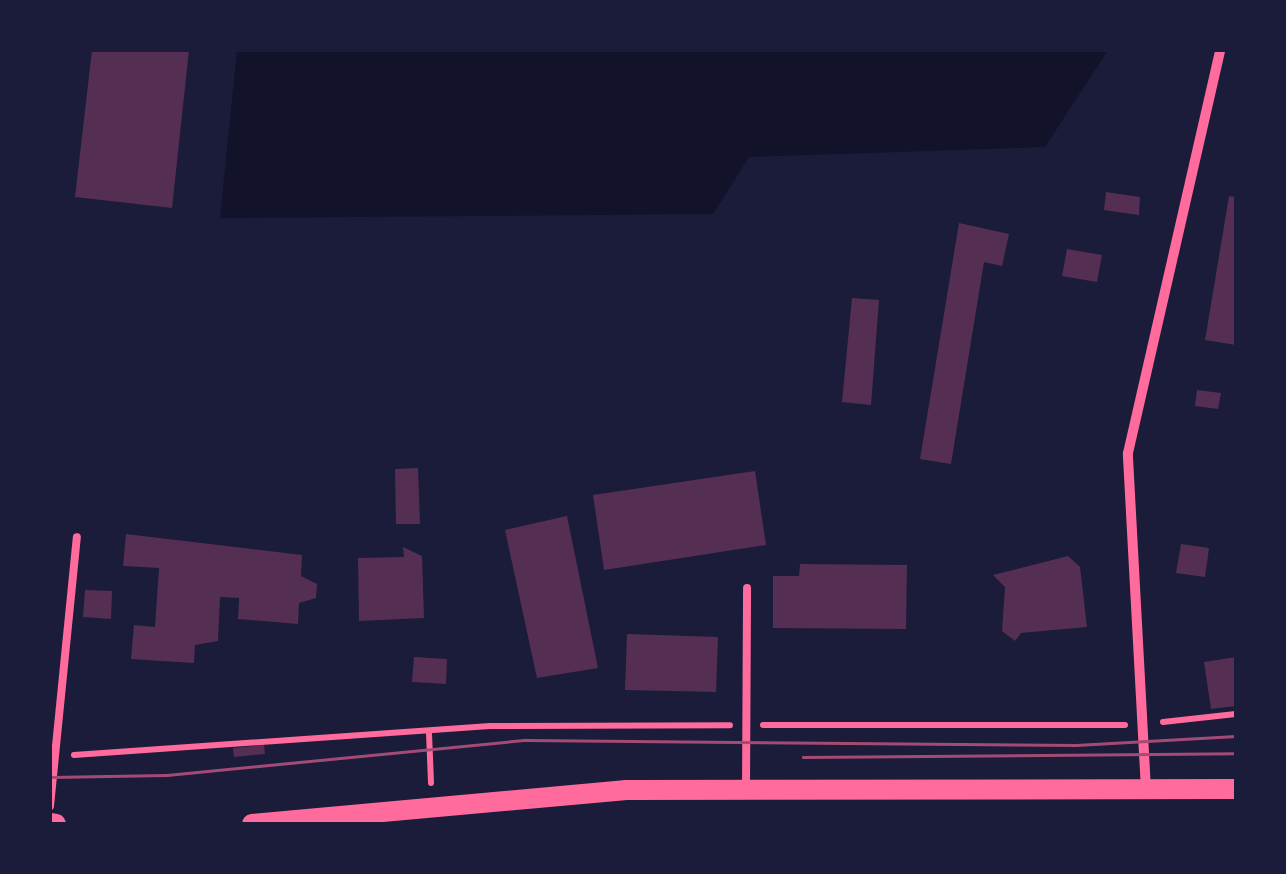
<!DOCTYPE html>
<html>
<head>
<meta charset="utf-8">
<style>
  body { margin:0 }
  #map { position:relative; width:1286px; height:874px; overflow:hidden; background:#1b1b3a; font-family:"Exo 2",sans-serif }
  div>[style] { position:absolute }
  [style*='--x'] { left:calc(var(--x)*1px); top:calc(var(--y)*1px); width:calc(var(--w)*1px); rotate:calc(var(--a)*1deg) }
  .water>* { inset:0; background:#12122b }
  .building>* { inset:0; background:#542f53 }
  .path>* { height:6px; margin:-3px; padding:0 3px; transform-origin:3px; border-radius:3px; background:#ff6b9d }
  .service>* { height:8px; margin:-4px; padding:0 4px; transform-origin:4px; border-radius:4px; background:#ff6b9d }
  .minor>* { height:10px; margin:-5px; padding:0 5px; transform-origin:5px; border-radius:5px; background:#ff6b9d }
  .secondary>* { height:20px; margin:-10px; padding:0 10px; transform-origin:10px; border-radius:10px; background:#ff6b9d }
  .tram>* { height:2.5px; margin:-1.25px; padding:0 1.25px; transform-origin:1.25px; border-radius:1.25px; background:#a44b75 }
  span { translate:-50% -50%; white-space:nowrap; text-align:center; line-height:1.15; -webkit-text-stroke:8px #1b1b3a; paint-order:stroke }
  .frame { position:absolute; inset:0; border:52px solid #1b1b3a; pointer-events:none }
</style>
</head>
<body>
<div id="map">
  <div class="water">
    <i style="clip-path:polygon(237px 50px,1108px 50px,1045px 147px,749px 157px,713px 214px,220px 218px)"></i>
  </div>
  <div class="building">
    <i style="clip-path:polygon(92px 50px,189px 50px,172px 208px,75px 197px)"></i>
    <i style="clip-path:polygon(1106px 192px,1140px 197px,1139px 215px,1104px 210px)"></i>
    <i style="clip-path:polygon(1229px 196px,1236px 197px,1236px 345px,1205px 340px)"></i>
    <i style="clip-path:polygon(959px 223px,1009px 234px,1002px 266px,984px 262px,951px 464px,920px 459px)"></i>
    <i style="clip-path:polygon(1067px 249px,1102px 255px,1097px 282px,1062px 276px)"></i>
    <i style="clip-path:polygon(852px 298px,879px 300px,871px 405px,842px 402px)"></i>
    <i style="clip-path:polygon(1197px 390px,1221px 393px,1218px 409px,1195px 406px)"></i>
    <i style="clip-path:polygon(418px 468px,420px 524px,396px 524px,395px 469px)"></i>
    <i style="clip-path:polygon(755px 471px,766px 545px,604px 570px,593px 495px)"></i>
    <i style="clip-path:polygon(567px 516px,598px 668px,537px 678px,505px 530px)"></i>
    <i style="clip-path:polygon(126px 534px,302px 555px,301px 576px,317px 584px,316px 598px,299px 603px,298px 624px,238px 619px,239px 598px,220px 597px,218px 641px,195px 645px,194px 663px,131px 659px,134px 625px,155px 627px,159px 568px,123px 566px)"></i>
    <i style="clip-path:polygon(1181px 544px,1209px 548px,1205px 577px,1176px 573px)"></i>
    <i style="clip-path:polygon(403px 547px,422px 556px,424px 618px,359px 621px,358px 558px,404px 557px)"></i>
    <i style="clip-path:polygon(1068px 556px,1080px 567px,1087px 627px,1021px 633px,1015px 641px,1002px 631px,1005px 587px,993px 575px)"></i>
    <i style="clip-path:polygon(800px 564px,907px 565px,906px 629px,773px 628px,773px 576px,799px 576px)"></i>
    <i style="clip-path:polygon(85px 590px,112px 591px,111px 619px,83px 617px)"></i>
    <i style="clip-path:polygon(627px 634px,718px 637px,716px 692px,625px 690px)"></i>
    <i style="clip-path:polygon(414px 657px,447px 659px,446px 684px,412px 682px)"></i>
    <i style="clip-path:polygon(1236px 657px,1236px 706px,1211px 709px,1204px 662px)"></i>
    <i style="clip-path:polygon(264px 745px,265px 754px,234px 757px,233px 748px)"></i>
  </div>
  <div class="path">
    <i style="--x:1163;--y:722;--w:73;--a:-6.3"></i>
    <i style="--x:763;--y:725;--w:362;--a:0"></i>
    <i style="--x:429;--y:733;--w:50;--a:87.7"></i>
    <i style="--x:74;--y:755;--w:417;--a:-4"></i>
    <i style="--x:490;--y:726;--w:240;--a:-0.2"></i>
  </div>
  <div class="service">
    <i style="--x:746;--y:789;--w:201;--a:-89.7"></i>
    <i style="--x:50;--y:806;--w:270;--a:-84.3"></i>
  </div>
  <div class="minor">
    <i style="--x:1146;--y:790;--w:337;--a:-93.1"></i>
    <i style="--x:1128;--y:453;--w:413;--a:-77.1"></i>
  </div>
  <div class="secondary">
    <i style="--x:50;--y:823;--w:6;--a:9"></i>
    <i style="--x:252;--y:824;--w:376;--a:-5.2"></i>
    <i style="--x:626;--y:790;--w:610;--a:-0.09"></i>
  </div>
  <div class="tram">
    <i style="--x:803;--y:757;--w:433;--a:-0.5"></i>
    <i style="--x:50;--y:777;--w:117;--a:-1"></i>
    <i style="--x:167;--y:775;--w:361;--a:-5.6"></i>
    <i style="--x:526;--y:740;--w:550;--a:0.52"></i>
    <i style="--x:1076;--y:745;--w:160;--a:-3.2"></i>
  </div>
  <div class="frame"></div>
</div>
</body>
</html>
